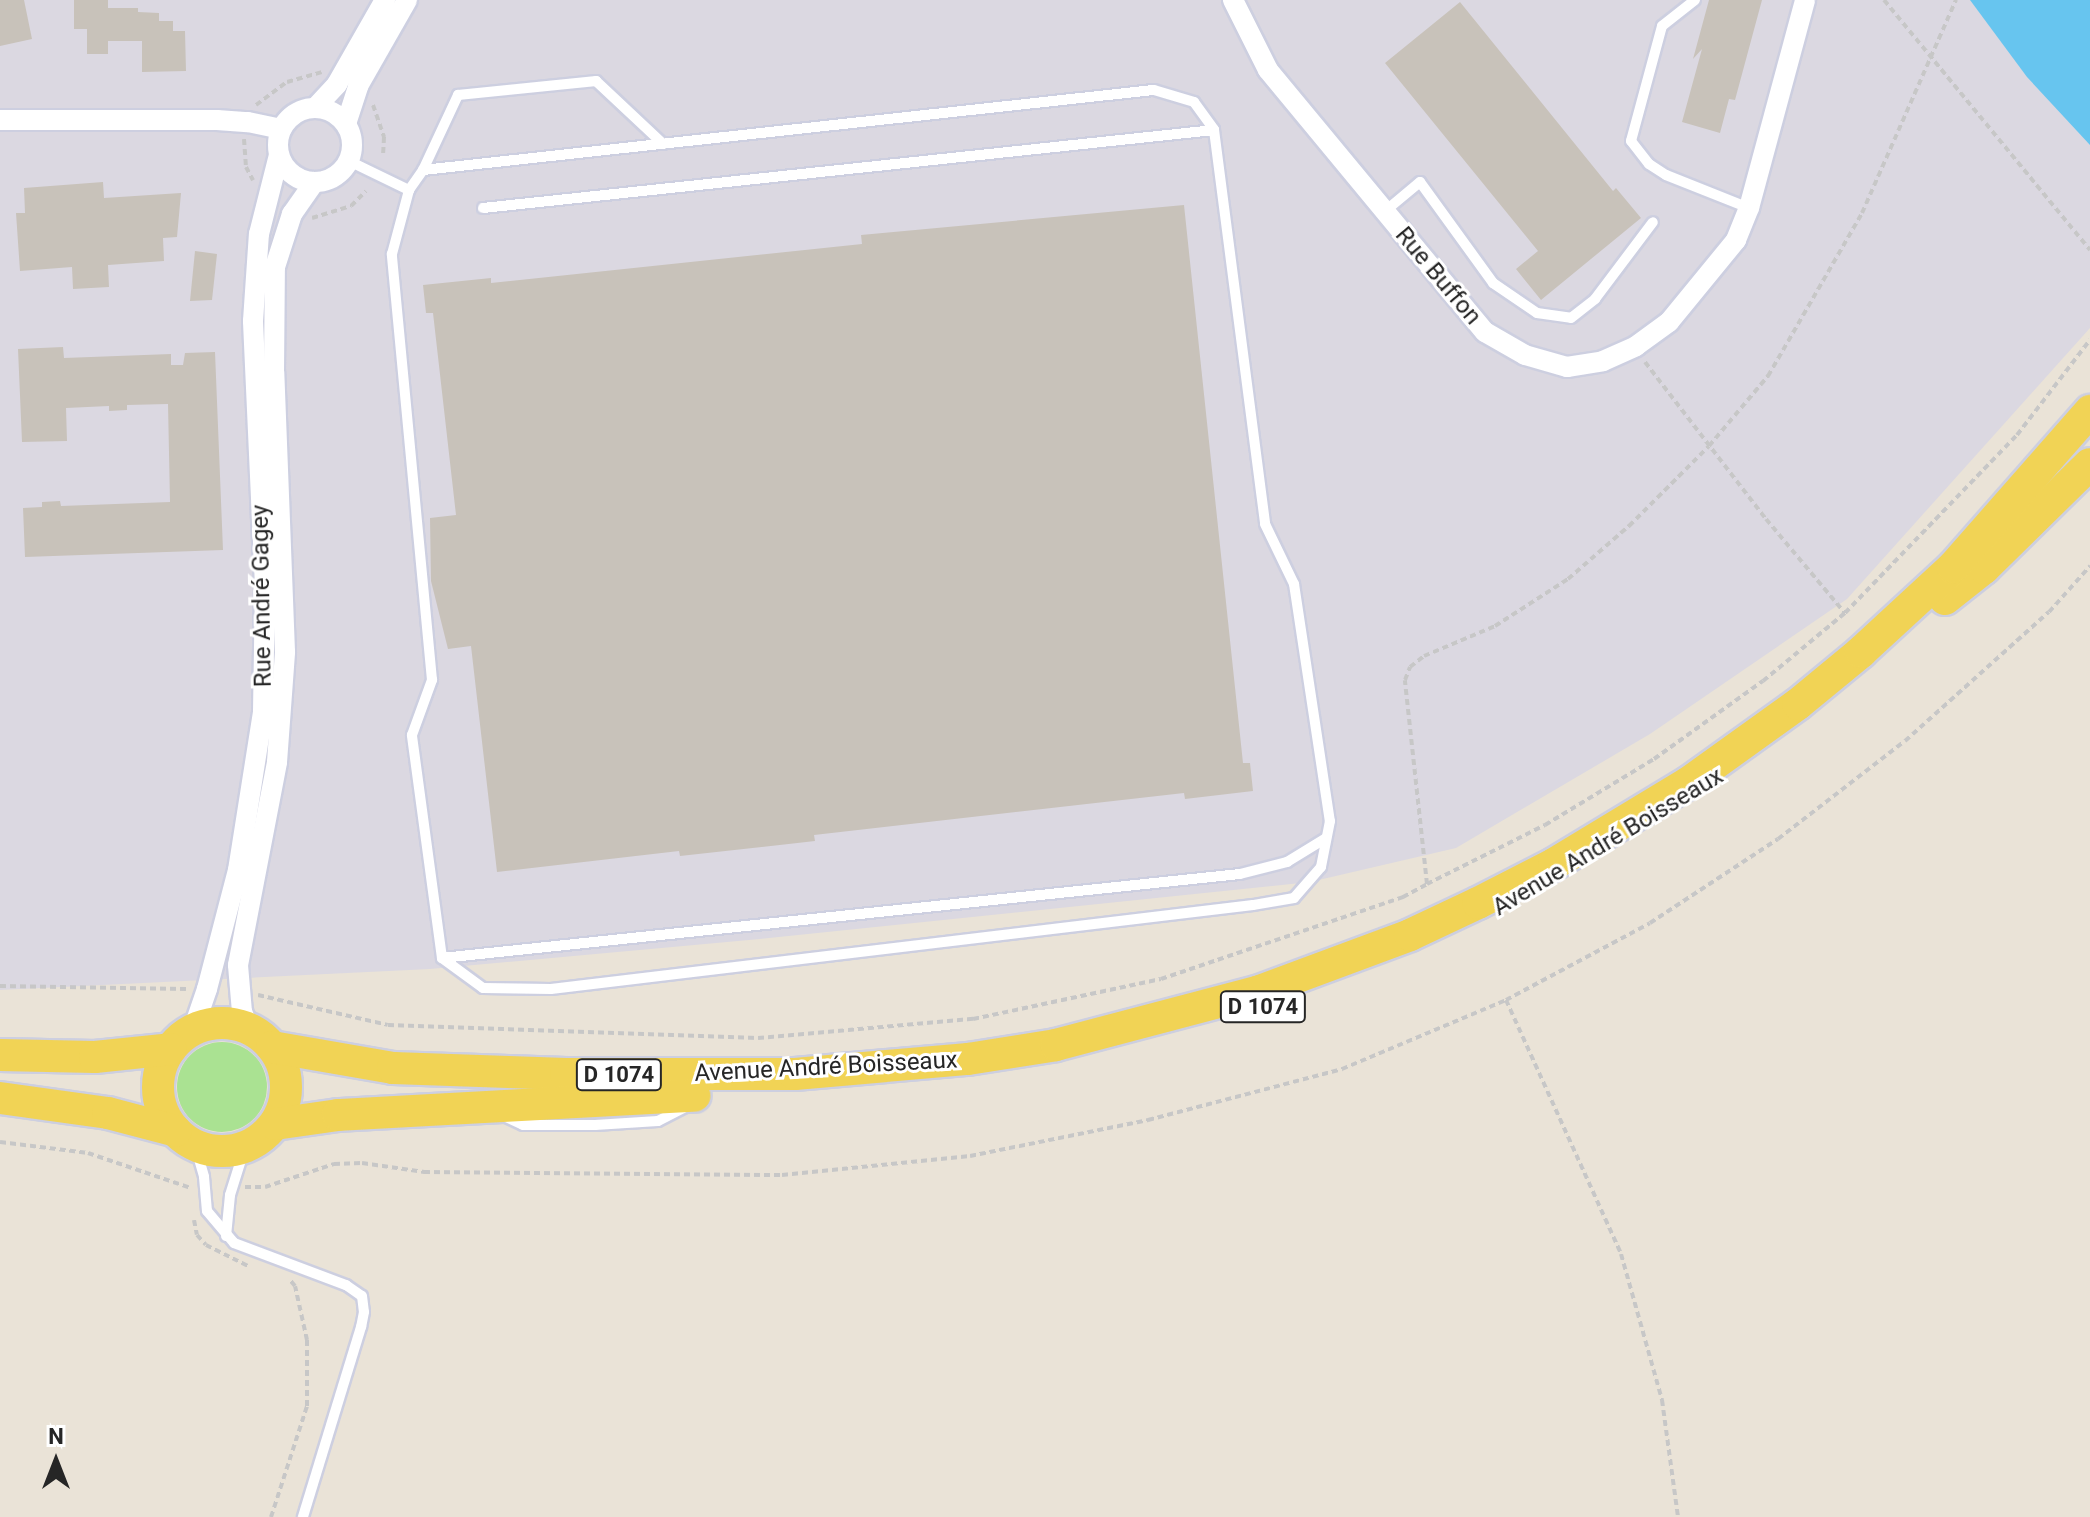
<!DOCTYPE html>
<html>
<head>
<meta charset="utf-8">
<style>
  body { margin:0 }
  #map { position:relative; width:2090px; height:1517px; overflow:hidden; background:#eae3d7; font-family:Roboto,sans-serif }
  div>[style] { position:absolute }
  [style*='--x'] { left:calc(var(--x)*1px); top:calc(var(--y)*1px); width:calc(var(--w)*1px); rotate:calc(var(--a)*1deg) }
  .industrial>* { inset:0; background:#dbd8e1 }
  .green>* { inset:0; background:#aae292 }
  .round { border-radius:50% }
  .water>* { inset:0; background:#67c5ef }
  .building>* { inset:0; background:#c8c2ba }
  .path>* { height:4px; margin-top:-2px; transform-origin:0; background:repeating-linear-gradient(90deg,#c7c7c7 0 6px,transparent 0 10px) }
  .roads { filter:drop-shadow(2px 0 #cdcfe0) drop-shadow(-2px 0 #cdcfe0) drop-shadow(0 2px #cdcfe0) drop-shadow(0 -2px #cdcfe0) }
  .service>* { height:10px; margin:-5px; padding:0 5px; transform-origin:5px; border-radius:5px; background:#fff }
  .minor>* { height:20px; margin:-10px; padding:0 10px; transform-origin:10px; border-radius:10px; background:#fff }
  .minor>.ring { margin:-10px; padding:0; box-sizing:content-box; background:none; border:20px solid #fff; border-radius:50% }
  .primary>* { height:32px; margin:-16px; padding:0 16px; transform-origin:16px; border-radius:16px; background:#f1d355 }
  .primary>.ring { margin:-16px; padding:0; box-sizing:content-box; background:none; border:32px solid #f1d355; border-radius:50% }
  span { translate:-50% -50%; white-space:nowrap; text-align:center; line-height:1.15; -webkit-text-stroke:6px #fff; paint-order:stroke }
  .shield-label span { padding:2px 6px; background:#fff; border:2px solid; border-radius:6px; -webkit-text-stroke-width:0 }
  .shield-label { font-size:22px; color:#262626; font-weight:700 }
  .street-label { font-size:24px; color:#262626 }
  .north { position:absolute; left:16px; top:1421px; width:80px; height:80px; -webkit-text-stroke:6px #fff; paint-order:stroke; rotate:0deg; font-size:22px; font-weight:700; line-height:32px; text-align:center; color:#262626 }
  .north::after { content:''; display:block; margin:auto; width:28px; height:36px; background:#262626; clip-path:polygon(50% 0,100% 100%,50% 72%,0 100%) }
</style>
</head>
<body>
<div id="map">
  <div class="industrial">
    <i style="clip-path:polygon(0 0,2090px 0,2090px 328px,1847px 599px,1650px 734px,1456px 848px,1310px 882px,760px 939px,430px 969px,0 990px)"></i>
  </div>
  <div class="green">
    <i class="round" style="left:177px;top:1042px;width:90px;height:90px"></i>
  </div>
  <div class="water">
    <i style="clip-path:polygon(1970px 0,2090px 0,2090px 145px,2027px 77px)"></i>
  </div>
  <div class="building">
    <i style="clip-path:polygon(0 0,24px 0,32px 39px,0 46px)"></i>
    <i style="clip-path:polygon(74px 0,108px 0,108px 8px,138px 8px,138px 12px,159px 13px,159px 21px,173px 21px,173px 31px,185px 31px,186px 71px,142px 72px,142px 41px,108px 41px,108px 54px,87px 54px,87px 29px,74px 29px)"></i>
    <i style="clip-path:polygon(1709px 0,1762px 0,1735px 100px,1729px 99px,1720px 133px,1682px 122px,1702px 49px,1693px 59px)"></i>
    <i style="clip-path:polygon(1460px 2px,1613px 191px,1616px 188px,1641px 218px,1541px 300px,1516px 269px,1538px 251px,1385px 63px)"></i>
    <i style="clip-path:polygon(103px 182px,104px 198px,181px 193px,177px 237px,163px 238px,164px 261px,108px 265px,109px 287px,73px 289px,72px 267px,20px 271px,16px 213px,25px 213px,24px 188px)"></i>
    <i style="clip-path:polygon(1184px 205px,1243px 763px,1250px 763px,1253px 791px,1185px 799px,1184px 793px,814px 835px,815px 841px,680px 856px,679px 851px,497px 872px,471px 646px,448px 649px,431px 581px,430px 518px,456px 515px,433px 313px,426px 313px,423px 285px,491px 278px,491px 283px,862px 244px,861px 235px)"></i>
    <i style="clip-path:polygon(195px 251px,217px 254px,212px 300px,190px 301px)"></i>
    <i style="clip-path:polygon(63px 347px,64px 358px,171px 354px,171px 365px,183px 365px,185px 353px,215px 352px,223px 550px,25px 557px,23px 508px,42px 507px,42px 502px,60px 501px,61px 506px,170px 502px,168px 404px,127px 405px,127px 410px,109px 411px,109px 406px,66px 408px,67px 441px,22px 442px,18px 349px)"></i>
  </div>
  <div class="path">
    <i style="--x:1884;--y:0;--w:324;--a:50.5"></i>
    <i style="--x:256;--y:105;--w:39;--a:-37"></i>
    <i style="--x:287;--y:82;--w:36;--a:-16"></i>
    <i style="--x:373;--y:105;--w:34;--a:71"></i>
    <i style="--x:384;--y:137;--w:19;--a:93"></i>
    <i style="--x:244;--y:139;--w:28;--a:86"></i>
    <i style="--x:246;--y:167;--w:15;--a:62"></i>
    <i style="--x:312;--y:218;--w:41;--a:-17.1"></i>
    <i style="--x:351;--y:206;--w:21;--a:-45"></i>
    <i style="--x:1645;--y:362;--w:198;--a:52.4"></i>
    <i style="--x:1766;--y:519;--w:123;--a:50"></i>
    <i style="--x:1427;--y:884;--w:132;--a:-26.6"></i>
    <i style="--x:1545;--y:825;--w:127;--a:-31.2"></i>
    <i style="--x:1654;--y:759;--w:134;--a:-35.6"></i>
    <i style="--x:1763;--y:681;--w:107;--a:-39.7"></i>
    <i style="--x:1845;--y:613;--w:248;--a:-46"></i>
    <i style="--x:2017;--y:435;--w:120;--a:-52.5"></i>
    <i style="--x:0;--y:986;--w:186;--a:0.9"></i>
    <i style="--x:258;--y:995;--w:133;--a:13"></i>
    <i style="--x:388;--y:1025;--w:370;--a:2"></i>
    <i style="--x:758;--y:1038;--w:216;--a:-5.1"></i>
    <i style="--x:973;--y:1019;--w:192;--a:-12"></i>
    <i style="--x:1161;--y:979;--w:256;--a:-18.7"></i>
    <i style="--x:1403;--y:897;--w:27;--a:-28"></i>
    <i style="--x:1427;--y:884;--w:205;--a:-96.2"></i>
    <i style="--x:1405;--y:680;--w:14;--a:-69"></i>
    <i style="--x:1410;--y:667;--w:18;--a:-38"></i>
    <i style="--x:1424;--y:656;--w:77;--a:-22.9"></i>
    <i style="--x:1495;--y:626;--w:87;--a:-32.8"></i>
    <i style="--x:1568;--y:579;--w:81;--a:-41"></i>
    <i style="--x:1629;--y:526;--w:113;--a:-45"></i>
    <i style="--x:1709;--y:446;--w:92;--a:-49.9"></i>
    <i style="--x:1768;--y:376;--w:188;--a:-60"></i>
    <i style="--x:1862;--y:213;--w:233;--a:-66.2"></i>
    <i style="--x:1506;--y:1000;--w:279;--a:65.6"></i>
    <i style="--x:1621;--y:1254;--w:152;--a:74.3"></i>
    <i style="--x:1662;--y:1400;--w:118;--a:82.2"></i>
    <i style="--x:0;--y:1142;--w:89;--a:7.1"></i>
    <i style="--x:88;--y:1153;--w:109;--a:18.8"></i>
    <i style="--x:245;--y:1187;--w:20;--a:0"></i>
    <i style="--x:265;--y:1187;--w:73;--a:-18.4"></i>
    <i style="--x:334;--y:1164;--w:28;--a:-2"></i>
    <i style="--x:362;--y:1163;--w:63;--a:8.3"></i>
    <i style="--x:424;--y:1172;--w:358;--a:0.5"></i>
    <i style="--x:782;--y:1175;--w:189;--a:-5.8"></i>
    <i style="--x:970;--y:1156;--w:182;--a:-11.4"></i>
    <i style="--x:1148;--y:1120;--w:201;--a:-14.7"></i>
    <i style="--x:1342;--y:1069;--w:178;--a:-22.8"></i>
    <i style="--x:1506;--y:1000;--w:163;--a:-28.1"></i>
    <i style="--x:1650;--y:923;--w:153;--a:-33.3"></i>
    <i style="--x:1778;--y:839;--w:160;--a:-37.7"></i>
    <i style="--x:1905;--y:741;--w:193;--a:-41.9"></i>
    <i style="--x:2049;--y:612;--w:62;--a:-48.3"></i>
    <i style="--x:194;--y:1220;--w:15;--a:79"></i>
    <i style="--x:197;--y:1235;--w:13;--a:48"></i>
    <i style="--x:206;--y:1245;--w:47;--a:26.6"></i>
    <i style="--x:271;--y:1517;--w:117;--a:-72"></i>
    <i style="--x:307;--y:1406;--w:66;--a:-90"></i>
    <i style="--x:307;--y:1340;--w:55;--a:-102.5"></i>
    <i style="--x:295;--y:1286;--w:8;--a:-130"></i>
  </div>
  <div class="roads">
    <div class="service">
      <i style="--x:1695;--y:0;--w:42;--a:141.8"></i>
      <i style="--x:1662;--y:26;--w:119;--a:105.1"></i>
      <i style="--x:1631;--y:141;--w:29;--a:52"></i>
      <i style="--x:1649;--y:164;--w:20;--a:33"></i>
      <i style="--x:1666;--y:175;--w:89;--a:21.7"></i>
      <i style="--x:1154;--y:90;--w:42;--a:16.7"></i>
      <i style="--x:1194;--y:102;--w:34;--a:54"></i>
      <i style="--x:1214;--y:130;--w:397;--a:82.6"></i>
      <i style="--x:1265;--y:524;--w:67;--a:64.2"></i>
      <i style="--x:1294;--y:584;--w:240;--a:81.4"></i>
      <i style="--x:1330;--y:821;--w:47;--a:101.1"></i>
      <i style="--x:1321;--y:867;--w:41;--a:131.1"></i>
      <i style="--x:1294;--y:898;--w:42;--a:170.3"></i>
      <i style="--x:1253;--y:905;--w:707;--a:173.18"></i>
      <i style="--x:551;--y:989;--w:68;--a:-179.2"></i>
      <i style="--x:483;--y:988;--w:51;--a:-143.8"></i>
      <i style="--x:442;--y:958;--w:225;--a:-97.7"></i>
      <i style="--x:412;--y:735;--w:59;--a:-70"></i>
      <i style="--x:432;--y:680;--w:428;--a:-95.4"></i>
      <i style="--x:392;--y:254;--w:66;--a:-75.1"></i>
      <i style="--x:409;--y:190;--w:24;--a:-55"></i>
      <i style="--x:423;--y:170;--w:735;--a:-6.25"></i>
      <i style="--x:349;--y:161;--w:67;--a:25.8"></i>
      <i style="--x:423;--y:170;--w:83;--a:-65"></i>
      <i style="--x:458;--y:95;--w:139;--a:-5.8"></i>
      <i style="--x:596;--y:81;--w:92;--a:43.2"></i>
      <i style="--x:483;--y:208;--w:735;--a:-6.09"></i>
      <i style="--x:1384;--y:212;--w:47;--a:-39.8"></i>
      <i style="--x:1420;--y:182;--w:125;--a:54.1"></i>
      <i style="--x:1493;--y:283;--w:53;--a:34.3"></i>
      <i style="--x:1537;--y:313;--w:34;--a:8"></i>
      <i style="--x:1571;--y:318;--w:31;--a:-38"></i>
      <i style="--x:1595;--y:299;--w:96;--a:-53"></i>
      <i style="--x:442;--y:958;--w:802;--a:-6.01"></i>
      <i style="--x:1240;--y:874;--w:49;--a:-14.3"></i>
      <i style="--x:1287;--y:862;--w:46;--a:-31.6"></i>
      <i style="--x:506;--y:1117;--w:19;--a:25"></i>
      <i style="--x:523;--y:1125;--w:72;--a:0"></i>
      <i style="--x:595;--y:1125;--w:63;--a:-3.6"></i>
      <i style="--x:658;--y:1121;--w:30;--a:-27"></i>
      <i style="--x:195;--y:1145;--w:33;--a:74"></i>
      <i style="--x:204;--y:1177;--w:34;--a:85"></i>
      <i style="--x:207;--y:1211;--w:42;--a:49.8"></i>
      <i style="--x:234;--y:1243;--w:120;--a:20.6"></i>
      <i style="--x:346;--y:1285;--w:19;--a:35"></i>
      <i style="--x:362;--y:1296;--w:16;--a:83"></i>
      <i style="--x:364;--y:1312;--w:15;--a:101"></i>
      <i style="--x:361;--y:1327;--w:199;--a:107"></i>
      <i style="--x:226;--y:1236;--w:41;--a:-84.4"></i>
      <i style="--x:230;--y:1195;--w:50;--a:-72.6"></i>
    </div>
    <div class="minor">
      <i style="--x:1233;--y:0;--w:78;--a:63.4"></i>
      <i style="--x:1268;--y:70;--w:340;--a:50.4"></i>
      <i style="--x:1485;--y:332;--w:46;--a:29.9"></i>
      <i style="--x:1525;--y:355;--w:44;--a:15.9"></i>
      <i style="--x:1567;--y:367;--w:36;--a:-9"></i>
      <i style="--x:1603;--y:361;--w:36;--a:-24"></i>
      <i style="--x:1636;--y:346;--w:41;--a:-36"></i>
      <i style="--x:1669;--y:322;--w:106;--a:-50.7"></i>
      <i style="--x:1736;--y:240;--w:35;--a:-68"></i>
      <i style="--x:1749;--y:208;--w:215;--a:-74.9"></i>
      <i class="ring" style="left:278px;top:108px;width:54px;height:54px"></i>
      <i style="--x:315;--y:108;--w:33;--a:-47"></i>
      <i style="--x:337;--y:84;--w:97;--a:-60.3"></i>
      <i style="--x:0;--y:120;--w:217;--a:0"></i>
      <i style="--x:217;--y:120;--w:31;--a:4"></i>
      <i style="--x:248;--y:122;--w:34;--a:12"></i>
      <i style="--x:346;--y:124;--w:40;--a:-72"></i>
      <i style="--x:358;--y:86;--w:99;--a:-60.3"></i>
      <i style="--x:249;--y:1029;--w:18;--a:-112"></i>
      <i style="--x:242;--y:1012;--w:47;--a:-94.9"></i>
      <i style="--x:238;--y:965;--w:207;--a:-79.1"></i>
      <i style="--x:277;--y:762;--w:110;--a:-85.8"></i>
      <i style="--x:285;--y:652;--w:280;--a:-92.2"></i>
      <i style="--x:274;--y:372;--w:105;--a:-89.5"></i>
      <i style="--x:275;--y:267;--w:56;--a:-72.2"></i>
      <i style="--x:292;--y:214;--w:39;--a:-55"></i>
      <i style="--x:193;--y:1030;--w:43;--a:-71.1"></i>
      <i style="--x:207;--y:989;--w:123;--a:-75.4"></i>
      <i style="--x:238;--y:870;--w:160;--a:-81"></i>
      <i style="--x:263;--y:712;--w:126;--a:-89.1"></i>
      <i style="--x:265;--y:586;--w:265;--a:-92.6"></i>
      <i style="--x:253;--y:321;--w:87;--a:-86.1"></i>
      <i style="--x:259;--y:234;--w:81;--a:-75.8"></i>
    </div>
    <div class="primary">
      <i style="--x:1945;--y:599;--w:50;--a:-38.5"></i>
      <i style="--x:1984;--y:568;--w:148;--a:-44.5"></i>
      <i class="ring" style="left:158px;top:1023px;width:96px;height:96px"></i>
      <i style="--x:272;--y:1047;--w:123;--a:9.8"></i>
      <i style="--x:393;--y:1068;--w:173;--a:2"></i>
      <i style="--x:566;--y:1074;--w:229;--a:0"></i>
      <i style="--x:795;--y:1074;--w:174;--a:-5"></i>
      <i style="--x:968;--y:1059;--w:89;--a:-9"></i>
      <i style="--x:1056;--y:1045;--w:208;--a:-14.8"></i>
      <i style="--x:1257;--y:992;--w:163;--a:-20.4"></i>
      <i style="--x:1410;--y:935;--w:75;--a:-25.2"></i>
      <i style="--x:1478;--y:903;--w:85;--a:-27.2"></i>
      <i style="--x:1554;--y:864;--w:157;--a:-31.2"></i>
      <i style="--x:1688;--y:783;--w:135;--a:-35.7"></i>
      <i style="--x:1798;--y:704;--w:82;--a:-39.5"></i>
      <i style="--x:1861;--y:652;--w:125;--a:-42.7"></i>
      <i style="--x:1953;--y:567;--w:208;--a:-48.7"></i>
      <i style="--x:0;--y:1055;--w:95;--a:1.2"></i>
      <i style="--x:95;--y:1057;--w:76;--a:-6"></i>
      <i style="--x:0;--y:1098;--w:109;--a:7.9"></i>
      <i style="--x:108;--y:1113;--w:70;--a:14.8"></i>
      <i style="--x:275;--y:1124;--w:64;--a:-8.1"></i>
      <i style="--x:338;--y:1115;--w:357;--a:-3.1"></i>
    </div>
  </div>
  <div class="shield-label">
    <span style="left:1263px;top:1007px">D 1074</span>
    <span style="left:619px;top:1075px">D 1074</span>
  </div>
  <div class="street-label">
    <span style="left:1438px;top:276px;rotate:50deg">Rue Buffon</span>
    <span style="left:262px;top:596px;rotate:-91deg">Rue André Gagey</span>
    <span style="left:1608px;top:842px;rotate:-31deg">Avenue André Boisseaux</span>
    <span style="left:826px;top:1067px;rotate:-3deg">Avenue André Boisseaux</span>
  </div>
  <div class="north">N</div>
</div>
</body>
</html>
